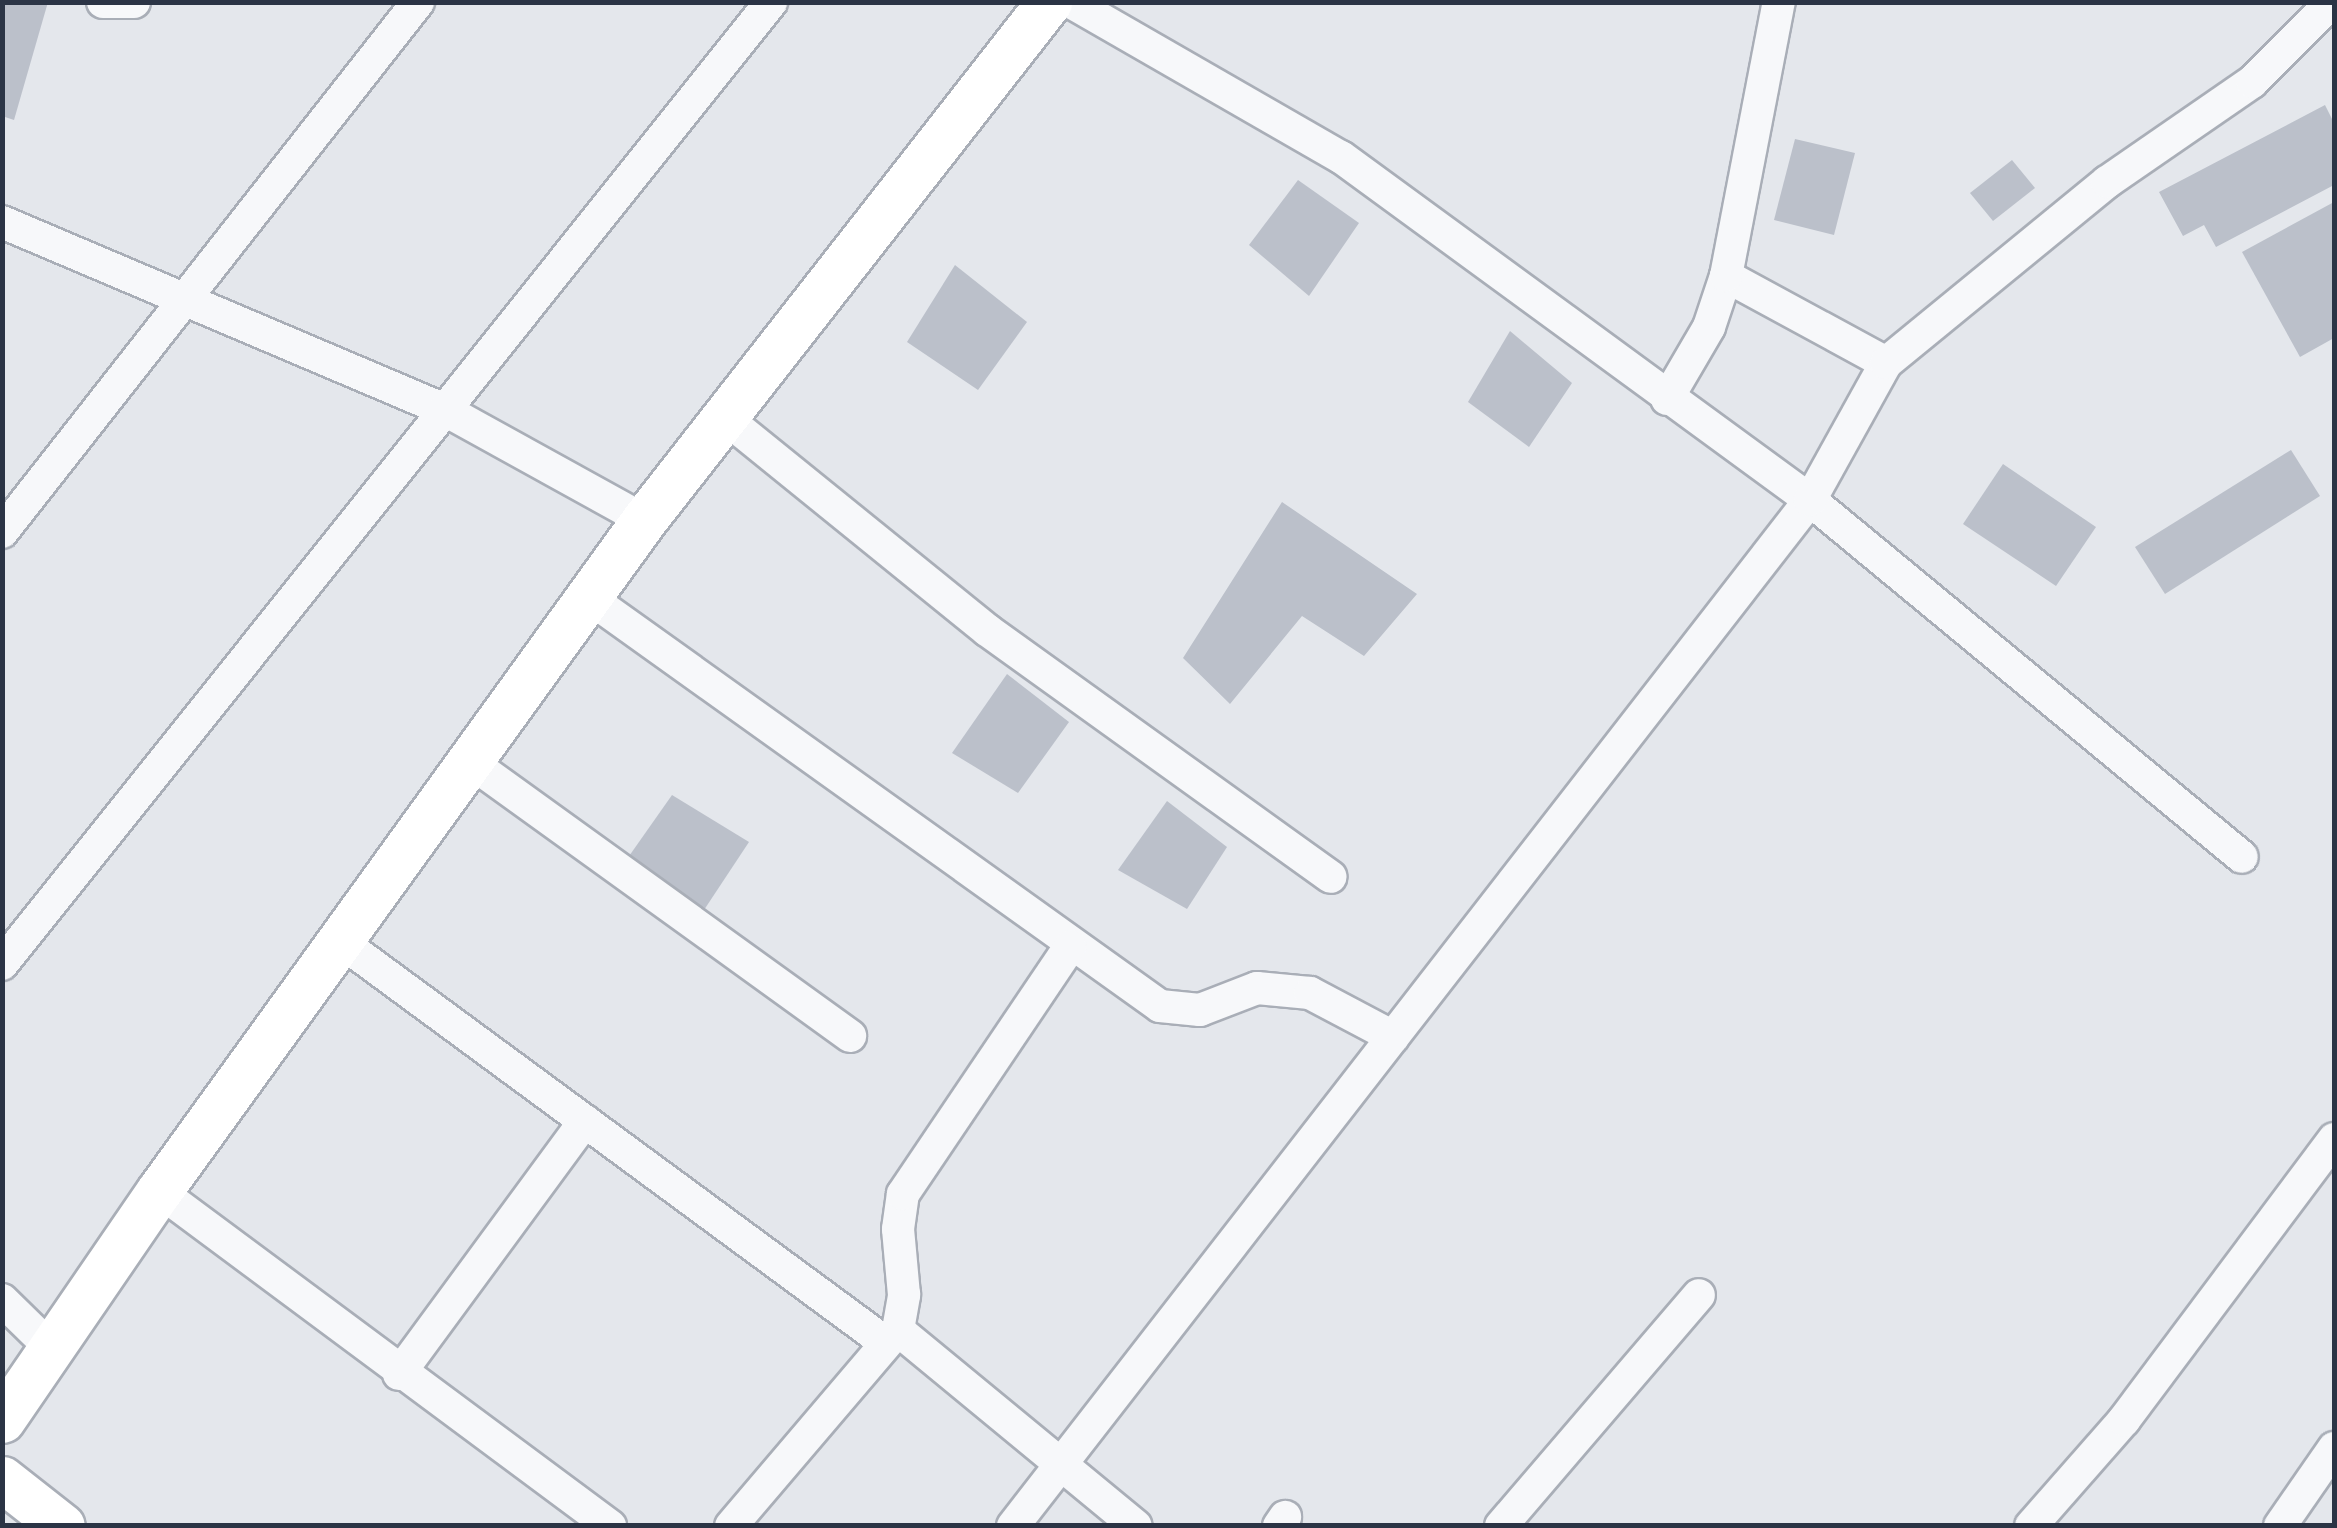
<!DOCTYPE html>
<html>
<head>
<meta charset="utf-8">
<style>
  body { margin:0 }
  #map { position:relative; width:2337px; height:1528px; overflow:hidden; background:#e4e7ec; font-family:Barlow,sans-serif }
  div>[style] { position:absolute }
  [style*='--x'] { left:calc(var(--x)*1px); top:calc(var(--y)*1px); width:calc(var(--w)*1px); rotate:calc(var(--a)*1deg) }
  .building>* { inset:0; background:#bbc0ca }
  .roads { filter:drop-shadow(2px 0 #a9aeb7) drop-shadow(-2px 0 #a9aeb7) drop-shadow(0 2px #a9aeb7) drop-shadow(0 -2px #a9aeb7) }
  .street>* { height:32px; margin:-16px; padding:0 16px; transform-origin:16px; border-radius:16px; background:#f7f8fa }
  .secondary>* { height:45px; margin:-22.5px; padding:0 22.5px; transform-origin:22.5px; border-radius:22.5px; background:#fff }
  span { translate:-50% -50%; white-space:nowrap; text-align:center; line-height:1.15; -webkit-text-stroke:8px #f4f6f9; paint-order:stroke }
  .frame { position:absolute; inset:0; border:5px solid #2b3445; pointer-events:none }
</style>
</head>
<body>
<div id="map">
  <div class="building">
    <i style="clip-path:polygon(2px 2px,48px 2px,14px 120px,2px 116px)"></i>
    <i style="clip-path:polygon(2325px 105px,2334px 123px,2334px 185px,2216px 247px,2204px 225px,2183px 236px,2159px 192px)"></i>
    <i style="clip-path:polygon(1795px 139px,1855px 153px,1834px 235px,1774px 220px)"></i>
    <i style="clip-path:polygon(2012px 160px,2035px 188px,1993px 221px,1970px 193px)"></i>
    <i style="clip-path:polygon(1298px 180px,1359px 223px,1309px 296px,1249px 245px)"></i>
    <i style="clip-path:polygon(2334px 202px,2334px 338px,2300px 357px,2242px 252px)"></i>
    <i style="clip-path:polygon(955px 265px,1027px 322px,978px 390px,907px 342px)"></i>
    <i style="clip-path:polygon(1510px 331px,1572px 383px,1529px 447px,1468px 402px)"></i>
    <i style="clip-path:polygon(2291px 450px,2320px 496px,2165px 594px,2135px 547px)"></i>
    <i style="clip-path:polygon(2003px 464px,2096px 527px,2056px 586px,1963px 524px)"></i>
    <i style="clip-path:polygon(1282px 502px,1417px 594px,1364px 656px,1302px 616px,1230px 704px,1183px 658px)"></i>
    <i style="clip-path:polygon(1007px 674px,1069px 722px,1018px 793px,952px 753px)"></i>
    <i style="clip-path:polygon(672px 795px,749px 842px,702px 913px,627px 859px)"></i>
    <i style="clip-path:polygon(1167px 801px,1227px 847px,1187px 909px,1118px 870px)"></i>
  </div>
  <div class="roads">
    <div class="street">
      <i style="--x:103;--y:2;--w:31;--a:0"></i>
      <i style="--x:1071;--y:2;--w:311;--a:29.9"></i>
      <i style="--x:1341;--y:157;--w:581;--a:36.18"></i>
      <i style="--x:1810;--y:500;--w:560;--a:39.57"></i>
      <i style="--x:2;--y:222;--w:481;--a:23"></i>
      <i style="--x:445;--y:410;--w:227;--a:28.9"></i>
      <i style="--x:1726;--y:276;--w:182;--a:28.5"></i>
      <i style="--x:1667;--y:399;--w:83;--a:-59.7"></i>
      <i style="--x:1709;--y:327;--w:54;--a:-71.6"></i>
      <i style="--x:1726;--y:276;--w:279;--a:-79.1"></i>
      <i style="--x:724;--y:417;--w:338;--a:39"></i>
      <i style="--x:987;--y:630;--w:423;--a:35.7"></i>
      <i style="--x:2;--y:532;--w:674;--a:-51.87"></i>
      <i style="--x:588;--y:597;--w:703;--a:35.57"></i>
      <i style="--x:1160;--y:1006;--w:40;--a:5.7"></i>
      <i style="--x:1200;--y:1010;--w:61;--a:-21.1"></i>
      <i style="--x:1257;--y:988;--w:53;--a:5.4"></i>
      <i style="--x:1310;--y:993;--w:94;--a:27.9"></i>
      <i style="--x:469;--y:761;--w:470;--a:35.8"></i>
      <i style="--x:340;--y:941;--w:678;--a:36.36"></i>
      <i style="--x:2;--y:964;--w:1232;--a:-51.36"></i>
      <i style="--x:159;--y:1191;--w:562;--a:36.6"></i>
      <i style="--x:2;--y:1300;--w:69;--a:44.4"></i>
      <i style="--x:898;--y:1330;--w:308;--a:39.5"></i>
      <i style="--x:399;--y:1374;--w:314;--a:-53.7"></i>
      <i style="--x:731;--y:1526;--w:257;--a:-49.6"></i>
      <i style="--x:898;--y:1330;--w:36;--a:-80"></i>
      <i style="--x:904;--y:1295;--w:66;--a:-95.2"></i>
      <i style="--x:898;--y:1229;--w:35;--a:-82"></i>
      <i style="--x:903;--y:1194;--w:299;--a:-56"></i>
      <i style="--x:1013;--y:1526;--w:1299;--a:-52.16"></i>
      <i style="--x:1810;--y:500;--w:157;--a:-61"></i>
      <i style="--x:1886;--y:363;--w:286;--a:-39.3"></i>
      <i style="--x:2107;--y:182;--w:176;--a:-34.6"></i>
      <i style="--x:2252;--y:82;--w:113;--a:-45"></i>
      <i style="--x:1279;--y:1526;--w:11;--a:-56"></i>
      <i style="--x:1501;--y:1526;--w:304;--a:-49.4"></i>
      <i style="--x:2031;--y:1526;--w:141;--a:-48.7"></i>
      <i style="--x:2124;--y:1420;--w:351;--a:-53.2"></i>
      <i style="--x:2280;--y:1526;--w:95;--a:-55.3"></i>
    </div>
    <div class="secondary">
      <i style="--x:2;--y:1420;--w:278;--a:-55.6"></i>
      <i style="--x:159;--y:1191;--w:828;--a:-54.14"></i>
      <i style="--x:644;--y:520;--w:658;--a:-51.98"></i>
      <i style="--x:2;--y:1479;--w:76;--a:38.1"></i>
    </div>
  </div>
  <div class="frame"></div>
</div>
</body>
</html>
